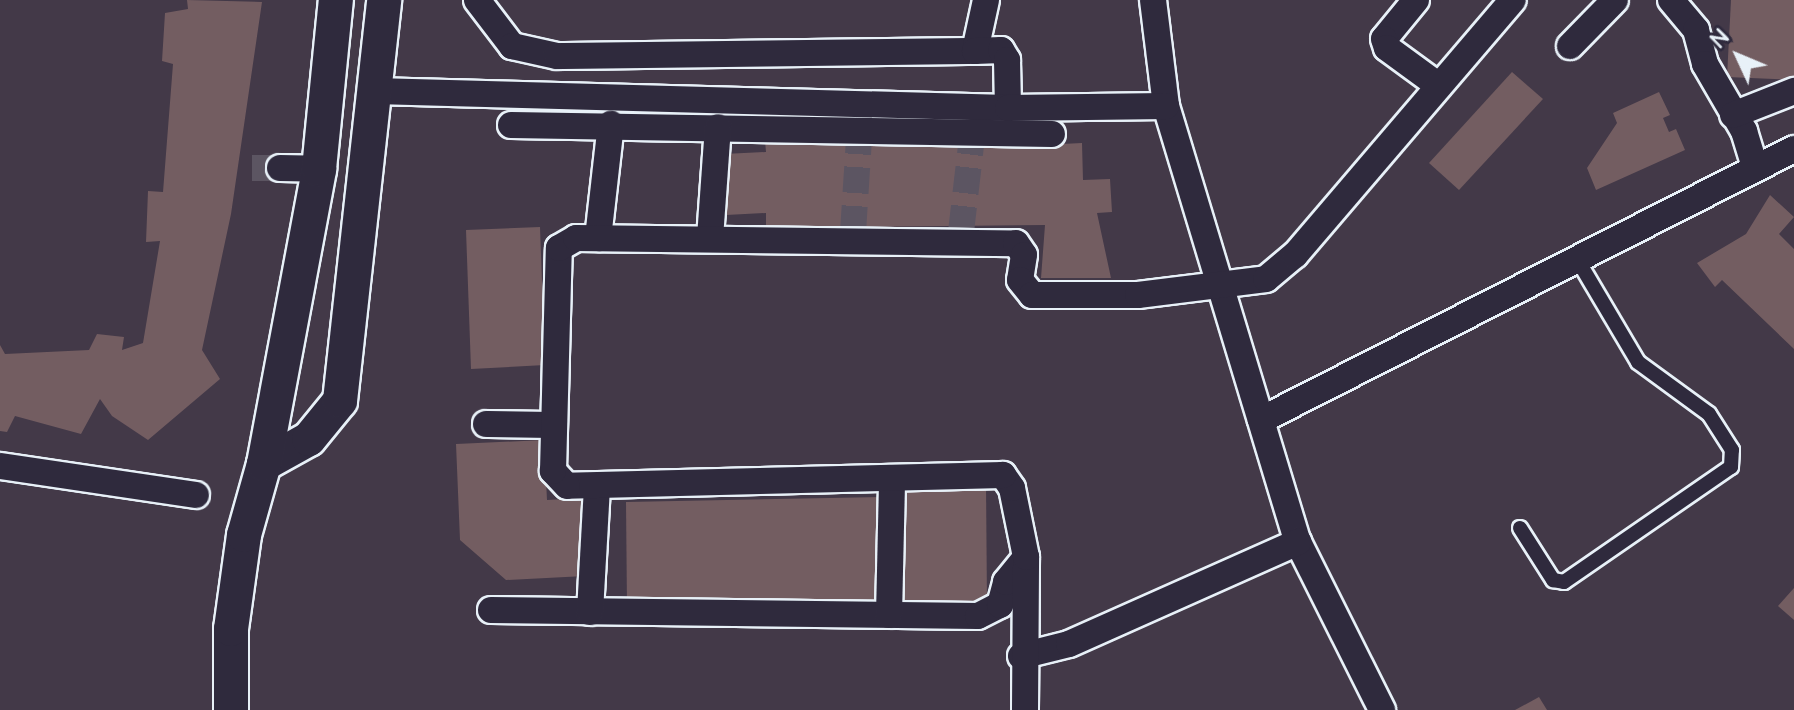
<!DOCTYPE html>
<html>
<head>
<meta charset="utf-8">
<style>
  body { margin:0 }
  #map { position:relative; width:1794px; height:710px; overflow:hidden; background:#433948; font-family:"Architects Daughter",sans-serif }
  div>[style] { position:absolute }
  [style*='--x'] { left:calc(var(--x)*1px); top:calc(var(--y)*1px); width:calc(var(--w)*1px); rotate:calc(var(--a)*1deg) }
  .building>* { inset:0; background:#735d61 }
  .minor-tunnel>* { height:26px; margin-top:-13px; transform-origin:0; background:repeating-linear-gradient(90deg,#5c5562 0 26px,transparent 0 39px) }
  .roads { filter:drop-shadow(2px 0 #e8f1f8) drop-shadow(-2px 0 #e8f1f8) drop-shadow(0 2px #e8f1f8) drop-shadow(0 -2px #e8f1f8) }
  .service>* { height:14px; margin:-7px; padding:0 7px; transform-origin:7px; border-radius:7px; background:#2f2a3d }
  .minor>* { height:26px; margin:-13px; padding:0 13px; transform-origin:13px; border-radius:13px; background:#2f2a3d }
  .tertiary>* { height:34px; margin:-17px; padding:0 17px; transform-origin:17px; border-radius:17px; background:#2f2a3d }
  span { translate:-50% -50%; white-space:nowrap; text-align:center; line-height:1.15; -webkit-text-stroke:7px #2f2a3d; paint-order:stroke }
  .north { position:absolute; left:1698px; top:16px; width:80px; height:80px; -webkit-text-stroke:6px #2f2a3d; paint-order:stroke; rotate:314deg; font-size:22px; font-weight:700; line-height:32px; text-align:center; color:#e8f1f8 }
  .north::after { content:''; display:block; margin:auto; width:28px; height:36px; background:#e8f1f8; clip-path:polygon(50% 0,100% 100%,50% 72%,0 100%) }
</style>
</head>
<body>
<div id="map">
  <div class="building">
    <i style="clip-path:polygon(187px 0,262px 2px,231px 214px,202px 350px,220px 379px,148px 440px,112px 416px,100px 399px,81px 434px,15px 416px,7px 432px,0 431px,0 345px,5px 354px,89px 350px,97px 334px,124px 337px,122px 350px,143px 343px,160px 241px,146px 242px,148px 191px,163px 192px,173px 64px,162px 61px,165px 13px,188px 9px)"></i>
    <i style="clip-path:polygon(1731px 0,1794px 0,1794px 80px,1727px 77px)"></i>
    <i style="clip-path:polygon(1512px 72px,1543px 99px,1459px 190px,1429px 163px)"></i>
    <i style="clip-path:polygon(1659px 92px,1670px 115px,1663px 118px,1669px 132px,1676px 129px,1685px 150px,1596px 190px,1587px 168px,1617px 123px,1613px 113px)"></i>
    <i style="clip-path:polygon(835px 138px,835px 145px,958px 142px,958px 149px,1082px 143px,1083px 180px,1110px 179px,1112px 212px,1097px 213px,1111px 278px,1041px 278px,1045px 225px,766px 228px,766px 213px,726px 215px,724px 154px,766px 152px,765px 141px)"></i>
    <i style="clip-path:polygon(1770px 195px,1794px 217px,1779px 234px,1794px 249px,1794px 349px,1722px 280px,1715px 287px,1697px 263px,1746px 234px)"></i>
    <i style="clip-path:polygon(540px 227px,545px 365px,471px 369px,466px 230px)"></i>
    <i style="clip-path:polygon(544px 440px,547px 500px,582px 498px,585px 576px,506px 580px,460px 540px,456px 444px)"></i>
    <i style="clip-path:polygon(986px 483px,987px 604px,898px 606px,897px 485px)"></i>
    <i style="clip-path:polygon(882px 497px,883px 602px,627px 606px,626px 502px)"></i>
    <i style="clip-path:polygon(1794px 588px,1794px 620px,1778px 606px)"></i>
    <i style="clip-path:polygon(1539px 697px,1547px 710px,1515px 710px)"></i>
  </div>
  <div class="minor-tunnel">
    <i style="--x:252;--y:168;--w:28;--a:0"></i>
    <i style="--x:853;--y:232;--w:93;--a:-86.3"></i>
    <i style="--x:961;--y:232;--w:88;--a:-83.4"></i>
  </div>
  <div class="roads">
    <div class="service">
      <i style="--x:1520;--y:528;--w:62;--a:57.6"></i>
      <i style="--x:1553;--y:580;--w:11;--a:10"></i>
      <i style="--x:1564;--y:582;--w:203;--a:-34.6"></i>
      <i style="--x:1731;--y:467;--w:17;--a:-87"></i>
      <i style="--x:1732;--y:450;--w:43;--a:-122.6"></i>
      <i style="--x:1709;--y:414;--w:88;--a:-143.8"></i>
      <i style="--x:1638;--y:362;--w:120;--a:-120.6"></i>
    </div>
    <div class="minor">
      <i style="--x:477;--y:0;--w:58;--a:52.7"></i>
      <i style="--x:512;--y:46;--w:46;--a:12.5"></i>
      <i style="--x:557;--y:56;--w:418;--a:-0.7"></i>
      <i style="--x:986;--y:0;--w:52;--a:102.2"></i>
      <i style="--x:975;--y:51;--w:26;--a:-2"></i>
      <i style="--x:1001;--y:50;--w:12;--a:59"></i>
      <i style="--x:1007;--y:60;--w:48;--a:88.8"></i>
      <i style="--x:1153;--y:0;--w:107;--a:83"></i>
      <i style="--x:1166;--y:106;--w:456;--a:73.2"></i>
      <i style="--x:1298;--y:542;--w:188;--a:63.4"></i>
      <i style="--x:1416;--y:0;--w:50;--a:129.4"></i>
      <i style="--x:1384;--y:39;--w:9;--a:72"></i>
      <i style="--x:1387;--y:48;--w:64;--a:36.2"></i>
      <i style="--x:1671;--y:0;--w:39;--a:50"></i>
      <i style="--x:1696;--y:30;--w:35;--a:75"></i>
      <i style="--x:1705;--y:64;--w:78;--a:59.8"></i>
      <i style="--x:1744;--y:131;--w:39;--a:73"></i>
      <i style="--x:1570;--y:46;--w:64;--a:-45.6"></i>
      <i style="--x:375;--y:91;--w:633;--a:1.54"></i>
      <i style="--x:1008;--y:108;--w:158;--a:-0.7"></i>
      <i style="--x:1733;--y:115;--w:66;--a:-21.5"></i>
      <i style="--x:511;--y:125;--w:541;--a:0.95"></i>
      <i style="--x:280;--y:168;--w:39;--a:1"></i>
      <i style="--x:598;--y:238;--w:115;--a:-83.5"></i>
      <i style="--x:710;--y:238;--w:111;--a:-85.9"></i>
      <i style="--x:1261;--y:420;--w:598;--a:-26.95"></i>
      <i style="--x:486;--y:424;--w:68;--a:0.8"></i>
      <i style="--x:0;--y:466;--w:198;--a:8.4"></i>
      <i style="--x:491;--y:610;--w:487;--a:0.7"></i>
      <i style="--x:978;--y:616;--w:25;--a:-27"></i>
      <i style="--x:1000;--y:605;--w:24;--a:-75"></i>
      <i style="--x:1006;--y:582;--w:32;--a:-51"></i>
      <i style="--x:590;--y:612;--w:125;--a:-86.8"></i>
      <i style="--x:889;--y:615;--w:137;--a:-88.7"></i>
      <i style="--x:1021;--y:656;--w:49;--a:-14"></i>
      <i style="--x:1069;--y:644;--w:251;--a:-24"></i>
      <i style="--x:1025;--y:710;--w:153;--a:-89.6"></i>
      <i style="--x:1026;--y:557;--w:70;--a:-101.5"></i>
      <i style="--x:1012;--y:488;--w:16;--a:-125"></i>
      <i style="--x:1003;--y:475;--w:436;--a:178.6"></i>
      <i style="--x:567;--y:486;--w:21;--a:-133"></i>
      <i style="--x:553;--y:471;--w:223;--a:-88.5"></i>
      <i style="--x:559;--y:248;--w:20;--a:-30"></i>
      <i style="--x:576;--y:238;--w:440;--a:0.7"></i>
      <i style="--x:1016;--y:243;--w:14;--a:56"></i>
      <i style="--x:1024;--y:255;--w:25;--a:99"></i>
      <i style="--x:1020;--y:280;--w:19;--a:51"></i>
      <i style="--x:1032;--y:295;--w:106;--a:0"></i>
      <i style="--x:1138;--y:295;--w:129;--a:-7.1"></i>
      <i style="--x:1266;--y:279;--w:38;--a:-40"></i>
      <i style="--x:1295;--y:255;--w:335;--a:-49.5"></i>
    </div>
    <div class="tertiary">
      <i style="--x:264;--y:464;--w:51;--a:-29.1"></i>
      <i style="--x:309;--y:439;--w:49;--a:-50.8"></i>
      <i style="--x:340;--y:401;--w:403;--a:-83.7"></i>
      <i style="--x:231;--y:710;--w:81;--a:-90"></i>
      <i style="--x:231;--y:629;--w:95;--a:-82.1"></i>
      <i style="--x:244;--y:535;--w:74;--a:-74.3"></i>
      <i style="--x:264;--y:464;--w:300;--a:-79.4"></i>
      <i style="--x:319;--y:169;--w:170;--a:-84.3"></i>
    </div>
  </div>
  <div class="north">N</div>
</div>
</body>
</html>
